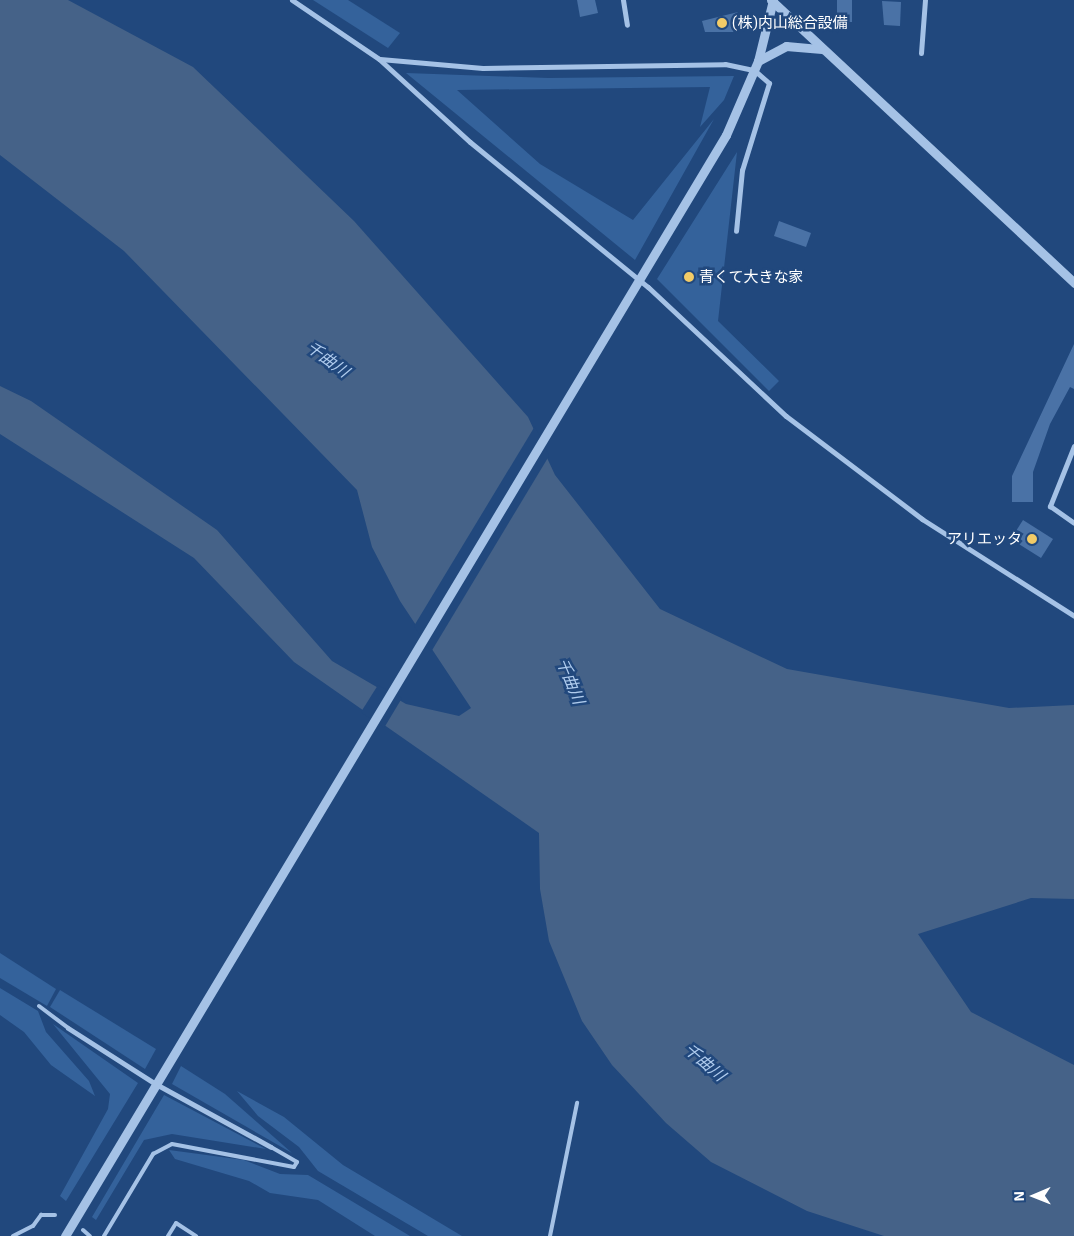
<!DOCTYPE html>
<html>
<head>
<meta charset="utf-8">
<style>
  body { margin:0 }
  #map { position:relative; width:1074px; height:1236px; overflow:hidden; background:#21487d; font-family:"Exo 2","Noto Sans JP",sans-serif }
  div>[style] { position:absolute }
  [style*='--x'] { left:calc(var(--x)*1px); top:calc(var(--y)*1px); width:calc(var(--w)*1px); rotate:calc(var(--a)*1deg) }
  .green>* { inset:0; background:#34629b }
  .water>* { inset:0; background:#456288 }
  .pier>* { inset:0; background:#21487d }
  .building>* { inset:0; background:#4a72a6 }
  .service>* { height:4px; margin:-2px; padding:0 2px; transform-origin:2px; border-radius:2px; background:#a5c2e6 }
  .minor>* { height:5px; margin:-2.5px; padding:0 2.5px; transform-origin:2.5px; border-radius:2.5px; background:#a5c2e6 }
  .tertiary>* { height:9px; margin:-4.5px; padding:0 4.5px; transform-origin:4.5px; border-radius:4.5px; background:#a5c2e6 }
  .dots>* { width:14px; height:14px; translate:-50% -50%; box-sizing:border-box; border:2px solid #21487d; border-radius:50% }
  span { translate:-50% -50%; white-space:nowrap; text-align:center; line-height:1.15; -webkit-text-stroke:5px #21487d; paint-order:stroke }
  .poi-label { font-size:15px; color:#fff }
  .left { translate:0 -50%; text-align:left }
  .right { translate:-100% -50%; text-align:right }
  .water-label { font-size:16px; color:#b0ccee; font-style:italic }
  .north { position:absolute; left:1009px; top:1171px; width:50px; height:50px; -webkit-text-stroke:4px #21487d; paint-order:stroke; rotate:269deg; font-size:14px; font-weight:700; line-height:20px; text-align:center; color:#fff }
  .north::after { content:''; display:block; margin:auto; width:18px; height:22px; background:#fff; clip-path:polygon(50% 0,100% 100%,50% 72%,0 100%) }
</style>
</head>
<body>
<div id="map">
  <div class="green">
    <i style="clip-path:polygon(313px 0,348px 0,400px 33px,388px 48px)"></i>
    <i style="clip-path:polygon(406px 73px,548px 78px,734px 76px,724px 100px,700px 127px,710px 87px,457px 90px,540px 164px,633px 220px,714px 119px,635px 260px)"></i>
    <i style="clip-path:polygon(737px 152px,718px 321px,779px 381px,769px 391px,657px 279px)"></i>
    <i style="clip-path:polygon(0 953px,56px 989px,47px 1006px,0 978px)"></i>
    <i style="clip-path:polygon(0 988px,38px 1011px,46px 1032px,89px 1081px,95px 1096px,51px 1065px,24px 1032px,0 1015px)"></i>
    <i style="clip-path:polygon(60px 990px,156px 1049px,145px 1069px,50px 1007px)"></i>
    <i style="clip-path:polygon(53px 1024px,138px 1083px,66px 1201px,60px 1196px,108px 1109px,110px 1094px)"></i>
    <i style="clip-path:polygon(181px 1066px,225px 1094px,292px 1153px,172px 1084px)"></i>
    <i style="clip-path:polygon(237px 1091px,284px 1117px,343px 1165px,462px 1236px,428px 1236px,318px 1171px,299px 1147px,258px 1116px)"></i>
    <i style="clip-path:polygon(164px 1095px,266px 1149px,172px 1134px,144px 1140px,96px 1220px,92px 1217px)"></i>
    <i style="clip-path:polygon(169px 1150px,244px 1160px,280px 1174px,308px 1175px,410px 1236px,375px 1236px,318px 1200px,270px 1193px,249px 1181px,175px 1159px)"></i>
  </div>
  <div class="water">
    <i style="clip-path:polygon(0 0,68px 0,193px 67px,354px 221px,528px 417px,555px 475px,660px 609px,787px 669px,1009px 708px,1074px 705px,1074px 899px,1031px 898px,918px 934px,971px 1012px,1074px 1065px,1074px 1236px,884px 1236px,807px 1211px,711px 1162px,666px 1123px,612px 1065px,582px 1021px,549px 941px,540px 889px,539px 833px,294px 662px,194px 558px,0 434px,0 386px,31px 401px,217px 530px,332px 661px,406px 704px,459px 716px,471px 708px,400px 601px,372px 547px,357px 490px,124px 251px,0 155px)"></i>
  </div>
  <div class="pier">
    <i style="clip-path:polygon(535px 426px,549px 456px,431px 652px,414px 626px)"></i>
    <i style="clip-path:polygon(378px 685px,402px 698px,384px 728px,361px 712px)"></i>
  </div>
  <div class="building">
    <i style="clip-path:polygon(577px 0,595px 0,598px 13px,580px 17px)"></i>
    <i style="clip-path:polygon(837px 0,852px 0,852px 22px,837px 22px)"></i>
    <i style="clip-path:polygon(882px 1px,901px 2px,900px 26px,884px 25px)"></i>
    <i style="clip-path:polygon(738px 12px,738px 25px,733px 32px,705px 32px,702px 21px)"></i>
    <i style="clip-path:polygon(779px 221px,811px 233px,806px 247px,774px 236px)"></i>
    <i style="clip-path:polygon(1074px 344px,1074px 389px,1070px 387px,1050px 424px,1033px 472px,1033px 502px,1012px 502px,1012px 476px)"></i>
    <i style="clip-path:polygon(1023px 520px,1053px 539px,1041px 558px,1011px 539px)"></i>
  </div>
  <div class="service">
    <i style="--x:39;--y:1006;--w:36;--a:37"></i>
    <i style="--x:83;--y:1230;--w:9;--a:41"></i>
    <i style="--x:13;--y:1236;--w:22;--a:-27"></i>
    <i style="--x:33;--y:1226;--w:14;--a:-54"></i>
    <i style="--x:41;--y:1215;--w:14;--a:0"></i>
    <i style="--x:104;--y:1236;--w:96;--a:-59.1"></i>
    <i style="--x:153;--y:1154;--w:21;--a:-28"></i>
    <i style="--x:172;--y:1144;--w:124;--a:10.7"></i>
    <i style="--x:294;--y:1167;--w:6;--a:-59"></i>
    <i style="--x:297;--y:1162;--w:30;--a:-150"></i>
    <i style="--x:168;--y:1236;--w:15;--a:-58"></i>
    <i style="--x:176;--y:1223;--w:24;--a:33"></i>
    <i style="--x:550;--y:1236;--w:136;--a:-78.5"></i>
  </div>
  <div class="minor">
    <i style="--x:292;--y:0;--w:105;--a:34.1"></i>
    <i style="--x:379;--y:59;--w:123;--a:42.4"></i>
    <i style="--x:470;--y:142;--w:230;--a:39.2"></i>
    <i style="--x:648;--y:287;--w:189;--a:43.1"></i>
    <i style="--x:786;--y:416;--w:171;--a:37.1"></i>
    <i style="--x:922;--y:519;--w:180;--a:32.5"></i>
    <i style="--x:623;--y:0;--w:25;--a:81"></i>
    <i style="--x:921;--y:53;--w:53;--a:-85.7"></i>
    <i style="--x:380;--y:59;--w:103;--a:5"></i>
    <i style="--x:483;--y:68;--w:242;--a:-0.9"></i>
    <i style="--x:725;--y:64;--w:30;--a:12"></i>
    <i style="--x:754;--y:70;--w:20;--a:41"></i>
    <i style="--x:769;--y:83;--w:91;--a:107.2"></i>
    <i style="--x:742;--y:170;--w:61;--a:95.6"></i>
    <i style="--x:1074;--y:446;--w:65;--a:111.8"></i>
    <i style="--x:1050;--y:506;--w:29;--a:35"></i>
    <i style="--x:68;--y:1028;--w:102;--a:32.6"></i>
    <i style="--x:154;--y:1083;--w:133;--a:28.7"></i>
  </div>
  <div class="tertiary">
    <i style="--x:771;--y:0;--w:415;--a:43"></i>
    <i style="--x:758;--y:61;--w:32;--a:-28"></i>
    <i style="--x:786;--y:46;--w:36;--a:5"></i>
    <i style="--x:65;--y:1236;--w:1284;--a:-59.02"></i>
    <i style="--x:726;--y:135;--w:81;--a:-66.6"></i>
    <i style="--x:758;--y:61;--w:63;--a:-76.2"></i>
  </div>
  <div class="dots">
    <i style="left:722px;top:23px;background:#f2cb67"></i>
    <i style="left:689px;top:277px;background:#f2cb67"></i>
    <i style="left:1032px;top:539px;background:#f2cb67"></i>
  </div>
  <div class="poi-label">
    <span class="left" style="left:732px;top:23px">(株)内山総合設備</span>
    <span class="left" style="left:699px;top:277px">青くて大きな家</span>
    <span class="right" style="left:1022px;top:539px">アリエッタ</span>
  </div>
  <div class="water-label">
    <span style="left:328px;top:359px;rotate:36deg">千曲川</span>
    <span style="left:571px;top:681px;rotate:68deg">千曲川</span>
    <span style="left:705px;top:1062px;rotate:41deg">千曲川</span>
  </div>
  <div class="north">N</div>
</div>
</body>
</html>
